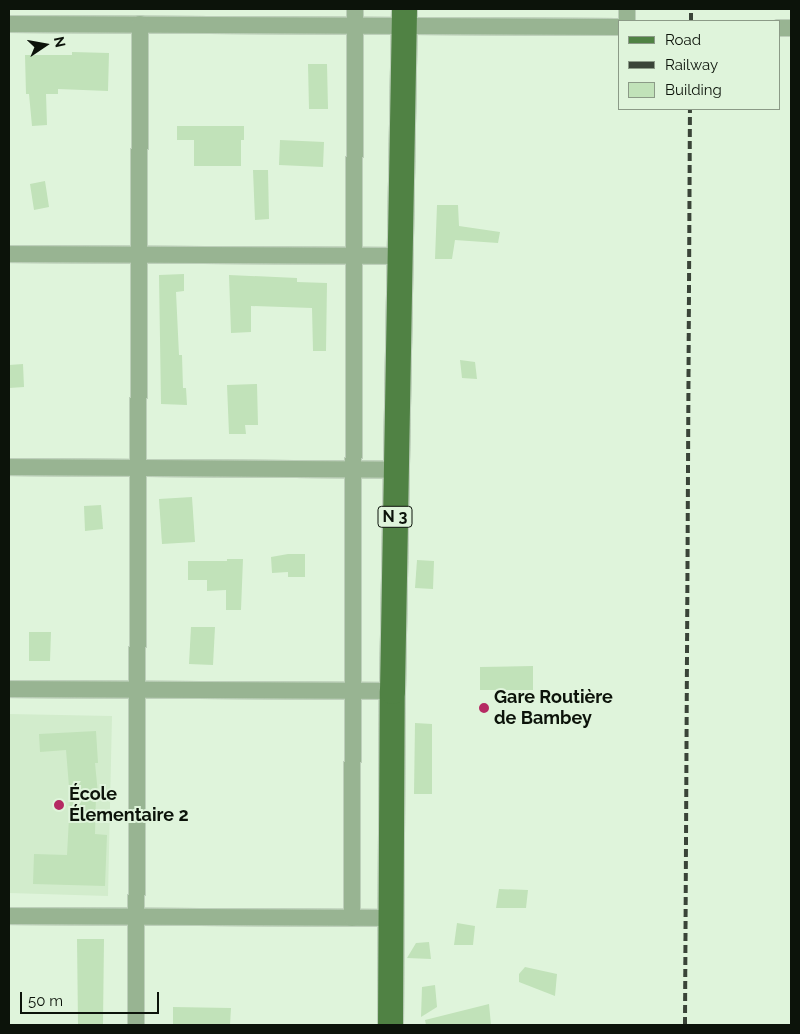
<!DOCTYPE html>
<html>
<head>
<meta charset="utf-8">
<style>
  body { margin:0 }
  #map { position:relative; width:800px; height:1034px; overflow:hidden; background:#dff4db; font-family:Raleway,sans-serif }
  div>[style] { position:absolute }
  [style*='--x'] { left:calc(var(--x)*1px); top:calc(var(--y)*1px); width:calc(var(--w)*1px); rotate:calc(var(--a)*1deg) }
  .built>* { inset:0; background:#d2eccc }
  .building>* { inset:0; background:#c1e2b9 }
  .roads { filter:drop-shadow(1px 0 #bdd0ba) drop-shadow(-1px 0 #bdd0ba) drop-shadow(0 1px #bdd0ba) drop-shadow(0 -1px #bdd0ba) }
  .minor>* { height:16px; margin:-8px; padding:0 8px; transform-origin:8px; border-radius:8px; background:#98b492 }
  .primary>* { height:25px; margin:-12.5px; padding:0 12.5px; transform-origin:12.5px; border-radius:12.5px; background:#508244 }
  .rail>* { height:4px; margin-top:-2px; transform-origin:0; background:repeating-linear-gradient(90deg,#3a4438 0 8px,transparent 0 12px) }
  .dots>* { width:14px; height:14px; translate:-50% -50%; box-sizing:border-box; border:2px solid #dff4db; border-radius:50% }
  span { translate:-50% -50%; white-space:nowrap; text-align:center; line-height:1.15; -webkit-text-stroke:4px #dff4db; paint-order:stroke }
  .shield-label span { padding:1px 4px; background:#dff4db; border:1px solid; border-radius:4px; -webkit-text-stroke-width:0 }
  .shield-label { font-size:16px; color:#0c130a; font-weight:700 }
  .poi-label { font-size:18px; color:#0c130a; font-weight:700 }
  .left { translate:0 -50%; text-align:left }
  .frame { position:absolute; inset:0; border:10px solid #0c130a; pointer-events:none }
  .legend { position:absolute; left:618px; top:20px; width:162px; height:90px; box-sizing:border-box; background:#dff4db; border:1px solid #8b9a87; margin:0; padding:6px 9px; list-style:none; font-size:15px; color:#0c130a }
  .legend li { display:flex; align-items:center; gap:10px; height:25px }
  .legend b { width:25px; border:1px solid #8b9a87 }
  .north { position:absolute; left:20px; top:20px; width:50px; height:50px; -webkit-text-stroke:4px #dff4db; paint-order:stroke; rotate:78deg; font-size:14px; font-weight:700; line-height:20px; text-align:center; color:#0c130a }
  .north::after { content:''; display:block; margin:auto; width:18px; height:22px; background:#0c130a; clip-path:polygon(50% 0,100% 100%,50% 72%,0 100%) }
  .scale { position:absolute; left:20px; top:992px; width:139px; height:22px; box-sizing:border-box; border:2px solid #0c130a; border-top:0; padding-left:6px; font-size:15px; line-height:18px; white-space:nowrap; color:#0c130a; -webkit-text-stroke:4px #dff4db; paint-order:stroke }
</style>
</head>
<body>
<div id="map">
  <div class="built">
    <i style="clip-path:polygon(9px 714px,112px 716px,108px 896px,9px 893px)"></i>
  </div>
  <div class="building">
    <i style="clip-path:polygon(72px 52px,109px 53px,108px 91px,58px 89px,58px 94px,46px 94px,47px 125px,32px 126px,29px 94px,26px 94px,25px 55px,72px 55px)"></i>
    <i style="clip-path:polygon(308px 64px,327px 64px,328px 109px,309px 109px)"></i>
    <i style="clip-path:polygon(177px 126px,244px 126px,244px 140px,241px 140px,241px 166px,194px 166px,194px 140px,177px 140px)"></i>
    <i style="clip-path:polygon(280px 140px,324px 142px,323px 167px,279px 165px)"></i>
    <i style="clip-path:polygon(253px 170px,268px 170px,269px 219px,255px 220px)"></i>
    <i style="clip-path:polygon(45px 181px,49px 207px,34px 210px,30px 184px)"></i>
    <i style="clip-path:polygon(437px 205px,458px 205px,459px 226px,500px 232px,498px 243px,455px 240px,452px 259px,435px 259px)"></i>
    <i style="clip-path:polygon(184px 274px,184px 291px,176px 292px,179px 355px,182px 355px,183px 388px,186px 388px,187px 405px,161px 404px,159px 275px)"></i>
    <i style="clip-path:polygon(229px 275px,297px 278px,297px 282px,327px 283px,326px 351px,313px 351px,312px 308px,251px 306px,251px 332px,231px 333px)"></i>
    <i style="clip-path:polygon(460px 360px,475px 362px,477px 379px,462px 378px)"></i>
    <i style="clip-path:polygon(23px 364px,24px 387px,9px 388px,9px 365px)"></i>
    <i style="clip-path:polygon(257px 384px,258px 425px,245px 425px,246px 434px,229px 434px,227px 385px)"></i>
    <i style="clip-path:polygon(192px 497px,195px 542px,162px 544px,159px 499px)"></i>
    <i style="clip-path:polygon(101px 505px,103px 529px,85px 531px,84px 506px)"></i>
    <i style="clip-path:polygon(288px 554px,305px 554px,305px 577px,288px 577px,288px 572px,272px 573px,271px 557px)"></i>
    <i style="clip-path:polygon(227px 559px,243px 559px,241px 610px,226px 610px,226px 590px,207px 591px,207px 580px,188px 580px,188px 561px,227px 561px)"></i>
    <i style="clip-path:polygon(417px 560px,434px 561px,433px 589px,415px 588px)"></i>
    <i style="clip-path:polygon(191px 627px,215px 627px,213px 665px,189px 664px)"></i>
    <i style="clip-path:polygon(29px 632px,51px 632px,50px 661px,29px 661px)"></i>
    <i style="clip-path:polygon(533px 666px,533px 690px,480px 690px,480px 667px)"></i>
    <i style="clip-path:polygon(415px 723px,432px 724px,432px 794px,414px 794px)"></i>
    <i style="clip-path:polygon(96px 731px,98px 763px,95px 763px,98px 794px,96px 794px,95px 834px,107px 835px,105px 886px,33px 884px,34px 854px,67px 855px,70px 799px,66px 750px,40px 752px,39px 734px)"></i>
    <i style="clip-path:polygon(499px 889px,528px 890px,526px 908px,496px 908px)"></i>
    <i style="clip-path:polygon(457px 923px,475px 926px,473px 945px,454px 945px)"></i>
    <i style="clip-path:polygon(77px 939px,104px 939px,103px 1024px,78px 1024px)"></i>
    <i style="clip-path:polygon(429px 942px,431px 959px,407px 958px,416px 943px)"></i>
    <i style="clip-path:polygon(525px 967px,557px 974px,555px 996px,519px 982px,519px 974px)"></i>
    <i style="clip-path:polygon(435px 985px,437px 1007px,421px 1017px,422px 987px)"></i>
    <i style="clip-path:polygon(489px 1004px,491px 1025px,426px 1025px,425px 1020px)"></i>
    <i style="clip-path:polygon(173px 1007px,231px 1008px,230px 1025px,173px 1025px)"></i>
  </div>
  <div class="roads">
    <div class="minor">
      <i style="--x:627;--y:21;--w:12;--a:-90"></i>
      <i style="--x:9;--y:24;--w:610;--a:0.28"></i>
      <i style="--x:779;--y:28;--w:12;--a:0"></i>
      <i style="--x:9;--y:254;--w:390;--a:0.3"></i>
      <i style="--x:9;--y:467;--w:386;--a:0.4"></i>
      <i style="--x:9;--y:689;--w:383;--a:0.3"></i>
      <i style="--x:9;--y:916;--w:381;--a:0.3"></i>
      <i style="--x:352;--y:918;--w:909;--a:-89.81"></i>
      <i style="--x:136;--y:1025;--w:1001;--a:-89.77"></i>
    </div>
    <div class="primary">
      <i style="--x:390;--y:1025;--w:334;--a:-89.7"></i>
      <i style="--x:392;--y:691;--w:682;--a:-88.99"></i>
    </div>
  </div>
  <div class="rail">
    <i style="--x:691;--y:21;--w:12;--a:-90"></i>
    <i style="--x:685;--y:1025;--w:916;--a:-89.69"></i>
  </div>
  <div class="dots">
    <i style="left:484px;top:708px;background:#b52a63"></i>
    <i style="left:59px;top:805px;background:#b52a63"></i>
  </div>
  <div class="shield-label">
    <span style="left:395px;top:517px">N 3</span>
  </div>
  <div class="poi-label">
    <span class="left" style="left:494px;top:708px">Gare Routière<br>de Bambey</span>
    <span class="left" style="left:69px;top:805px">École<br>Élementaire 2</span>
  </div>
  <div class="frame"></div>
  <ul class="legend">
  <li><b style="height:6px;background:#508244"></b>Road</li>
  <li><b style="height:6px;background:#3a4438"></b>Railway</li>
  <li><b style="height:14px;background:#c1e2b9"></b>Building</li>
  </ul>
  <div class="north">N</div>
  <div class="scale">50 m</div>
</div>
</body>
</html>
